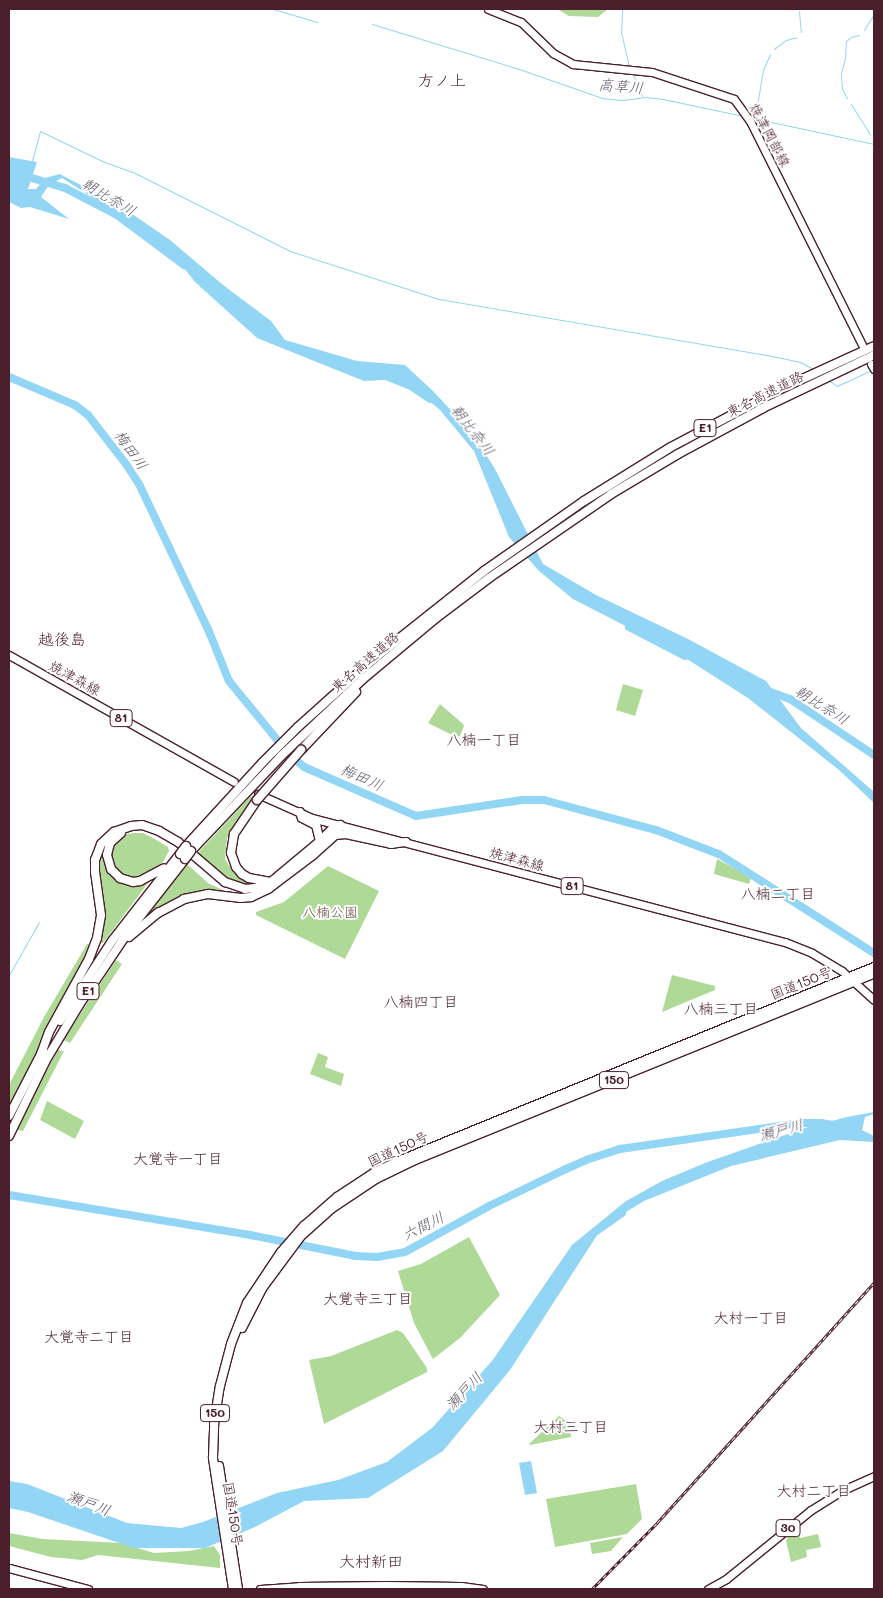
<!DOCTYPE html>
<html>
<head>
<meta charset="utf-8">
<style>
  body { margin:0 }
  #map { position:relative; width:883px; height:1598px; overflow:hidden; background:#fff; font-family:Mali,"Klee One",sans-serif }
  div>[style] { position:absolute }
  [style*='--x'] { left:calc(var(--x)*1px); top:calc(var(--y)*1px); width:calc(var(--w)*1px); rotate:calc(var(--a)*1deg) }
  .green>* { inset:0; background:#afd996 }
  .water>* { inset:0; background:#92d5f4 }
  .stream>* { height:1px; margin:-0.5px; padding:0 0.5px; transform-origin:0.5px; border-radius:0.5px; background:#92d5f4 }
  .river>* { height:8px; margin:-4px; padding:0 4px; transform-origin:4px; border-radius:4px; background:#92d5f4 }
  .roads { filter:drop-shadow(1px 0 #4a1f2b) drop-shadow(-1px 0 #4a1f2b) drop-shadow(0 1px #4a1f2b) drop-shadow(0 -1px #4a1f2b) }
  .major>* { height:7px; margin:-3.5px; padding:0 3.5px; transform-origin:3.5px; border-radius:3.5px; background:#fff }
  .highway>* { height:8px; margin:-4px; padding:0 4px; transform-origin:4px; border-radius:4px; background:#fff }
  .rail>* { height:3px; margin-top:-1.5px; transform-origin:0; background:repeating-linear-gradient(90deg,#fff 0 4px,#4a1f2b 0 8px); box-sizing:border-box; border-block:1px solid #4a1f2b }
  .bridges { filter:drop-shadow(1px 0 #4a1f2b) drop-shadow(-1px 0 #4a1f2b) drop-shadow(0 1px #4a1f2b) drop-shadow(0 -1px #4a1f2b) }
  .highway-bridge>* { height:8px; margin:-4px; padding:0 4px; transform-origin:4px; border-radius:4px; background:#fff }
  span { translate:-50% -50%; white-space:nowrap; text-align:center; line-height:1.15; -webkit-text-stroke:4px #fff; paint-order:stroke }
  .shield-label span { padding:1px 4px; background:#fff; border:1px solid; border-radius:4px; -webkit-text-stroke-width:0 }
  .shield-label { font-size:12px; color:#4a1f2b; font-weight:700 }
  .street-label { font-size:14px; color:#4a1f2b }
  .park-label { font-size:14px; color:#68574b }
  .water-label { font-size:15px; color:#605667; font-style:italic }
  .neighbourhood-label { font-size:15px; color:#4a1f2b }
  .quarter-label { font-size:16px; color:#4a1f2b }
  .frame { position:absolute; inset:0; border:10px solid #4a1f2b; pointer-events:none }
</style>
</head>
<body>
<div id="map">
  <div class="green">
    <i style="clip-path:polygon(557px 9px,608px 9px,598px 17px,569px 16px)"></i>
    <i style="clip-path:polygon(623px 684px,643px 690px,635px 716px,616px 710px)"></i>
    <i style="clip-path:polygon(440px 704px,463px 724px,464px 726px,460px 736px,456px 737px,428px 723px)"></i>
    <i style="clip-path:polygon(251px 796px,254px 798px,227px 838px,225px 859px,234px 873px,255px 885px,241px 885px,230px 880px,196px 855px)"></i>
    <i style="clip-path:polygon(133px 833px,143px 833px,153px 838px,168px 847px,169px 851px,163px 862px,141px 877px,123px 876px,114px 868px,110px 852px,112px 845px,123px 835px)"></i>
    <i style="clip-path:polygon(109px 839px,105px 852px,117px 879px,151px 879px,103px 943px,99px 943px,103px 898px,98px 873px,99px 856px)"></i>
    <i style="clip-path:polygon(717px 859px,751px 877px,749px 884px,714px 874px)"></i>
    <i style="clip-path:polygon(187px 864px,208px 883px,235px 896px,205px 891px,180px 898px,145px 918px)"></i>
    <i style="clip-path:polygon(328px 866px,379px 891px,345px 959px,256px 915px,256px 912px,284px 902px)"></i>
    <i style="clip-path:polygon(87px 944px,91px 944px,9px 1107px,9px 1085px,44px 1017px)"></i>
    <i style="clip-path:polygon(116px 960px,122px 964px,70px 1043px,63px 1040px)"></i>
    <i style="clip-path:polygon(672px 975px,715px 986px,715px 990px,662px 1012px)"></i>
    <i style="clip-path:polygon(58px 1050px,64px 1051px,23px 1131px,17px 1130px,24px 1111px)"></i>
    <i style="clip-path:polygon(318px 1053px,328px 1057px,325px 1067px,344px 1074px,341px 1086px,310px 1074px)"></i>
    <i style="clip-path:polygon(47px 1101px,84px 1121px,75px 1139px,40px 1120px)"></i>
    <i style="clip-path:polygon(469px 1237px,500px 1295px,460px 1338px,433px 1359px,414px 1323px,398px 1271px,421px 1264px)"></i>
    <i style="clip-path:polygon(397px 1330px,403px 1333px,427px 1368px,427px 1372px,324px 1424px,309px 1360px,331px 1356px)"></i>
    <i style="clip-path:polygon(559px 1416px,570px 1424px,571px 1437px,530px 1445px,529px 1444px)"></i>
    <i style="clip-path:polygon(636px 1484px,642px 1519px,627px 1534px,555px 1547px,546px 1499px)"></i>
    <i style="clip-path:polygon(797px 1528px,800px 1538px,818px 1534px,821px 1547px,806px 1550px,807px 1557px,791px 1562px,786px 1541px,788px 1536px)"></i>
    <i style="clip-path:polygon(9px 1533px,43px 1539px,121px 1543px,154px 1553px,189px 1551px,214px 1546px,220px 1555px,220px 1568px,98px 1555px,82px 1560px,51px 1557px,9px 1546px)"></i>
    <i style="clip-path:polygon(623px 1537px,611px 1551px,592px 1554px,590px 1543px)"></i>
  </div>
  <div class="water">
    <i style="clip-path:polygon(9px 157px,37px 162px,28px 189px,36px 189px,45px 178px,60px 174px,122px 207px,170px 240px,223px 285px,271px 321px,285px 340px,357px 361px,405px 365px,433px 391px,473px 434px,495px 469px,543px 564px,596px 595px,688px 639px,766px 681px,801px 728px,874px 792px,874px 803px,839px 770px,748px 698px,676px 652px,573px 599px,539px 571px,509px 537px,474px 451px,440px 410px,403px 379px,364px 381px,257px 338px,195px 282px,174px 255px,129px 221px,62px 178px,49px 185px,41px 197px,69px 219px,30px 207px,21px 208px,9px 202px)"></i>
    <i style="clip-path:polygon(874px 1112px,874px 1114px,865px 1117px,862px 1130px,874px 1136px,874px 1142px,840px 1140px,731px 1166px,644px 1201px,603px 1226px,510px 1370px,443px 1451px,368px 1498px,304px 1501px,255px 1527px,205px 1548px,134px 1548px,28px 1512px,9px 1508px,9px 1481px,27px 1484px,127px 1523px,181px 1528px,203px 1522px,277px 1493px,338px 1480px,387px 1462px,432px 1428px,492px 1361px,572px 1245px,626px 1201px,662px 1181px,705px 1163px,805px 1128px,847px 1117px)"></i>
    <i style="clip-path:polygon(531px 1461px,537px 1493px,525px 1495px,519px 1463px)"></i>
  </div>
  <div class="stream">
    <i style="--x:273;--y:9;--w:46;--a:16.5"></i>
    <i style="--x:622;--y:9;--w:23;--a:92"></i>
    <i style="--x:621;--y:32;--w:35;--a:77"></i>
    <i style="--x:799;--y:11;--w:21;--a:85"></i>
    <i style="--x:372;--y:24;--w:157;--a:17"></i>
    <i style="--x:522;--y:70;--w:85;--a:19.3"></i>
    <i style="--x:602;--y:98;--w:20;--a:6"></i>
    <i style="--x:622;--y:100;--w:24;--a:-7"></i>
    <i style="--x:646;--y:97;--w:17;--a:7"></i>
    <i style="--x:663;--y:99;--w:82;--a:12"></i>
    <i style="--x:864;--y:30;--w:19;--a:-58"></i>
    <i style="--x:774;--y:49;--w:15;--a:-37"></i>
    <i style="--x:786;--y:40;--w:11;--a:-15"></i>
    <i style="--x:632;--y:72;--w:26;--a:67"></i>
    <i style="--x:847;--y:98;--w:10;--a:-119"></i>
    <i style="--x:842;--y:89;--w:16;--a:-94"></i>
    <i style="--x:841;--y:73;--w:16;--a:-75"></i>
    <i style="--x:845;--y:58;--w:17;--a:-87"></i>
    <i style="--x:846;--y:41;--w:6;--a:-39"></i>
    <i style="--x:851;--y:37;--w:8;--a:-14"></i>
    <i style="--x:851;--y:104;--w:36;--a:58"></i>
    <i style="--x:756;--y:111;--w:42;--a:-80.3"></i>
    <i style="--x:763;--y:70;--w:17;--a:-66"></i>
    <i style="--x:752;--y:118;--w:125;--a:12"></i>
    <i style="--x:873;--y:140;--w:2;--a:63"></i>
    <i style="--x:32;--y:161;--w:31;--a:-75"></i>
    <i style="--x:40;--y:131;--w:69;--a:25.8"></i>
    <i style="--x:102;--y:161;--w:35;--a:20"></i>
    <i style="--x:135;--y:173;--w:174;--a:26.7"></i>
    <i style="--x:290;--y:251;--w:157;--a:17.9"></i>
    <i style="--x:439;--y:299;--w:333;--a:9.7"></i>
    <i style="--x:767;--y:355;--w:34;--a:12"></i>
    <i style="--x:800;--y:362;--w:17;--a:28"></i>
    <i style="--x:828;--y:380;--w:11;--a:34"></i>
    <i style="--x:837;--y:386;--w:38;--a:-25"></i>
    <i style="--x:9;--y:975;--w:61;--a:-60.5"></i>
  </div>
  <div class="river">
    <i style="--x:9;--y:171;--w:59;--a:16.9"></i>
    <i style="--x:65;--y:188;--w:59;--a:27.4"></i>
    <i style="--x:117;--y:215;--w:84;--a:36.7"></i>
    <i style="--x:386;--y:376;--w:27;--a:22"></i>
    <i style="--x:411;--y:386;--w:23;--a:34"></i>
    <i style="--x:9;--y:377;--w:72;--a:23"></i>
    <i style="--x:75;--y:405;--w:16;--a:38"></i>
    <i style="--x:88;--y:415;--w:62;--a:52.2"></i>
    <i style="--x:126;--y:464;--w:24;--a:57"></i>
    <i style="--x:139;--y:484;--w:161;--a:64.6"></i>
    <i style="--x:208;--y:629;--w:56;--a:68"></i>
    <i style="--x:229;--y:681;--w:93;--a:50.7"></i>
    <i style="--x:288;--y:753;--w:21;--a:41"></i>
    <i style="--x:304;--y:767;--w:122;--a:23.6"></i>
    <i style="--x:416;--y:816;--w:107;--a:-8.6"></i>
    <i style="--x:522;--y:800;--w:22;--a:0"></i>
    <i style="--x:544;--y:800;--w:116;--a:15"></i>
    <i style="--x:656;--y:830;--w:67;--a:20.9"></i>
    <i style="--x:719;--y:854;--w:184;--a:32.6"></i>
    <i style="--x:629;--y:627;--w:63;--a:27.4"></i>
    <i style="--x:765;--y:690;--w:27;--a:20"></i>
    <i style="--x:790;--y:699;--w:101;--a:33.7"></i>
    <i style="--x:9;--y:1195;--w:244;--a:9.4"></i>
    <i style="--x:250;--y:1235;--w:108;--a:11.2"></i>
    <i style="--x:356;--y:1256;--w:21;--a:3"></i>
    <i style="--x:377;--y:1257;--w:28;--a:-10"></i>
    <i style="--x:405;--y:1252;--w:96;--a:-28.7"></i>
    <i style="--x:489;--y:1206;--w:85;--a:-25.7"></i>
    <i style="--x:566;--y:1169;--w:22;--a:-24"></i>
    <i style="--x:586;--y:1160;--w:36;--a:-18"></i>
    <i style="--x:620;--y:1149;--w:183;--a:-8.2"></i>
    <i style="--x:801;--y:1123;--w:20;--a:0"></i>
    <i style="--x:821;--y:1123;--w:11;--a:10"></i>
    <i style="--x:595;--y:1232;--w:33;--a:-35"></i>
  </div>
  <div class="roads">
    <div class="major">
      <i style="--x:488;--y:9;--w:35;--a:22"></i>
      <i style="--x:521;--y:22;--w:45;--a:44.1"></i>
      <i style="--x:553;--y:53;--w:23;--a:29"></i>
      <i style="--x:573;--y:64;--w:79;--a:5.8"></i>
      <i style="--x:652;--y:72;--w:86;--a:18.2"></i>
      <i style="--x:734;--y:99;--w:27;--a:54"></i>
      <i style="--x:750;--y:121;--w:250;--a:63.4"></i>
      <i style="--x:871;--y:364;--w:6;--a:59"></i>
      <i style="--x:9;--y:655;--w:258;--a:29.4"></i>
      <i style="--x:258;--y:794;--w:59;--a:24"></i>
      <i style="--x:312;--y:818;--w:489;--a:14.7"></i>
      <i style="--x:785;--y:942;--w:29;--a:22"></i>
      <i style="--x:812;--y:953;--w:35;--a:31"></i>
      <i style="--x:842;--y:971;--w:43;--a:42.2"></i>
      <i style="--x:9;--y:1568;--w:82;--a:14.9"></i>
      <i style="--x:260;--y:1589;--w:39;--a:-4"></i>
      <i style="--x:299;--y:1586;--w:86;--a:-0.7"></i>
      <i style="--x:385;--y:1585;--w:76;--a:0.8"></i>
      <i style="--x:461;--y:1586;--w:22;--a:8"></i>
      <i style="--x:708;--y:1589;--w:21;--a:-29"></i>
      <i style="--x:726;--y:1579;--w:109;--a:-39.1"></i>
      <i style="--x:811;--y:1510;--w:38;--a:-32"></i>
      <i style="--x:843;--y:1490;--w:34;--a:-24"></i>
    </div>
    <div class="highway">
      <i style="--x:301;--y:750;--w:80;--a:-46.5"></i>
      <i style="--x:257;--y:800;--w:41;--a:124.1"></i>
      <i style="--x:234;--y:834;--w:19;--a:99"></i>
      <i style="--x:231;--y:853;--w:15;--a:70"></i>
      <i style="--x:236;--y:867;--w:9;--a:49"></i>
      <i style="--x:242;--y:874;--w:8;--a:30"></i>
      <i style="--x:249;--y:878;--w:22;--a:10"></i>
      <i style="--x:300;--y:812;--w:6;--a:72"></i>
      <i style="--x:302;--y:818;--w:16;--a:27"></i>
      <i style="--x:316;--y:825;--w:16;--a:76"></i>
      <i style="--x:121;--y:833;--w:15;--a:138"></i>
      <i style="--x:110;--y:843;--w:12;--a:104"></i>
      <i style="--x:107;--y:855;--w:15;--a:74"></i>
      <i style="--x:111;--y:869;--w:13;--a:45"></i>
      <i style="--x:120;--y:878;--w:14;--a:17"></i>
      <i style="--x:133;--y:882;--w:7;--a:-8"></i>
      <i style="--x:140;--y:881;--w:27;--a:-28"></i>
      <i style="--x:335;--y:835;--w:11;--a:-5"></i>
      <i style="--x:346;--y:834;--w:46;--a:12.5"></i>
      <i style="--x:391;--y:844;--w:15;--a:-8"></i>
      <i style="--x:186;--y:846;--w:114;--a:-47.5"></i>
      <i style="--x:263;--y:762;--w:49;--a:-45"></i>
      <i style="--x:298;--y:727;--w:105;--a:-41.9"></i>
      <i style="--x:376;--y:657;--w:138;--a:-38.5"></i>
      <i style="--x:484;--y:571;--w:122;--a:-35"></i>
      <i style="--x:584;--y:501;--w:102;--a:-31.8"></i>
      <i style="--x:671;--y:447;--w:129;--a:-27.8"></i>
      <i style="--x:785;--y:387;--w:98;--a:-24.7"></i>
      <i style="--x:191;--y:851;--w:131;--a:-46.5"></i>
      <i style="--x:281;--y:756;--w:112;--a:-43.2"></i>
      <i style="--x:363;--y:679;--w:95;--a:-39.9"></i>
      <i style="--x:436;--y:618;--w:66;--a:-37"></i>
      <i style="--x:489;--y:578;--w:148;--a:-34.5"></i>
      <i style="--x:611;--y:494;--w:78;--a:-30.8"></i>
      <i style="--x:678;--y:454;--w:97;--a:-28.4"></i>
      <i style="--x:763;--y:408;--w:123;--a:-25.5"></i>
      <i style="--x:129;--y:937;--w:38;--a:-40"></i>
      <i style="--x:158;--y:913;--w:30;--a:-28"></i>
      <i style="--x:184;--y:899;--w:25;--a:-12"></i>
      <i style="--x:208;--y:894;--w:33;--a:7"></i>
      <i style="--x:241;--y:898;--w:10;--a:-6"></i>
      <i style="--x:251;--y:897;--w:19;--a:-25"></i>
      <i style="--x:268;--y:889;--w:56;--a:-37.1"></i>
      <i style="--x:313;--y:855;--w:30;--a:-42"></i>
      <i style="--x:335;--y:835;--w:11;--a:-63"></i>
      <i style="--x:60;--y:1021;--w:95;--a:-57"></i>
      <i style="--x:112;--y:941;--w:110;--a:-52"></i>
      <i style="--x:41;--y:1054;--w:23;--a:-70"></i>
      <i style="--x:49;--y:1032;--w:83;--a:-61.3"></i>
      <i style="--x:89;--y:959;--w:22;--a:-69"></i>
      <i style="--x:97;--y:938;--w:23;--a:-80"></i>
      <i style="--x:101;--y:915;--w:43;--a:-97.9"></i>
      <i style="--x:95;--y:872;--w:12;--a:-90"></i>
      <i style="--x:95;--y:860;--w:17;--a:-69"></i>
      <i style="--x:101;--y:844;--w:18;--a:-43"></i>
      <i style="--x:114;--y:832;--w:18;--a:-19"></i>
      <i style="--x:131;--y:826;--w:11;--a:-5"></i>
      <i style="--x:142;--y:825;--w:18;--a:19"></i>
      <i style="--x:159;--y:831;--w:22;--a:30"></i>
      <i style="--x:178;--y:842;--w:62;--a:40.4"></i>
      <i style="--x:225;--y:882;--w:21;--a:19"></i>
      <i style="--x:245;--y:889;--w:10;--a:-6"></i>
      <i style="--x:255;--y:888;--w:17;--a:-21"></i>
      <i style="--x:271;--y:882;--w:64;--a:-39.9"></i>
      <i style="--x:320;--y:841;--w:18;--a:-45"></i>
      <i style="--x:333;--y:828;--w:8;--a:-23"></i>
      <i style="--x:9;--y:1116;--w:74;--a:-62.7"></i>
      <i style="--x:9;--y:1136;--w:85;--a:-64"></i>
      <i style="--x:46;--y:1060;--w:64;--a:-59"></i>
      <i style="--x:79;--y:1005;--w:88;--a:-56.1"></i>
      <i style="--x:128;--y:932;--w:93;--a:-52"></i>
      <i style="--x:242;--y:1328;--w:46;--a:-62.9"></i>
      <i style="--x:263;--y:1287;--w:64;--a:-53.3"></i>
      <i style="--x:301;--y:1236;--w:40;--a:-42"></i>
      <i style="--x:331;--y:1209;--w:54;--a:-33.7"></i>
      <i style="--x:376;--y:1179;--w:43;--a:-26"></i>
      <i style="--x:415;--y:1160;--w:495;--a:-22.1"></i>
      <i style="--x:219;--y:1466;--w:124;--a:81.2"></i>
      <i style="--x:233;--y:1589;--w:133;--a:-98.7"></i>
      <i style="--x:213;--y:1458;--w:35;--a:-88"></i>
      <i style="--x:214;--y:1423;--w:37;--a:-81"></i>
      <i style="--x:220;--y:1386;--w:43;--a:-75.3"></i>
      <i style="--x:231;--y:1344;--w:44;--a:-68.7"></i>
      <i style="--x:247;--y:1303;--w:61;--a:-56.3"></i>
      <i style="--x:281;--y:1252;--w:35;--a:-49"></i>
      <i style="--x:304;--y:1226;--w:44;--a:-41.3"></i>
      <i style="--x:337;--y:1197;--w:45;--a:-33.3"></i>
      <i style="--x:375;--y:1172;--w:23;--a:-25"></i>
      <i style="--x:396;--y:1162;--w:516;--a:-22.19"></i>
    </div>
  </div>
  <div class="rail">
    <i style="--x:592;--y:1589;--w:93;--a:-45.4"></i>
    <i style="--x:657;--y:1523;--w:324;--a:-47.9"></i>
  </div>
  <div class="bridges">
    <div class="highway-bridge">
      <i style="--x:257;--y:800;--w:67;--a:-48.7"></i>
      <i style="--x:180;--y:854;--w:10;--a:-53"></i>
      <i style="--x:185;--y:859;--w:10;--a:-53"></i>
    </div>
  </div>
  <div class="shield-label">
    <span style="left:705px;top:428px">E1</span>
    <span style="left:121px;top:718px">81</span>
    <span style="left:572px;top:886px">81</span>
    <span style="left:88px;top:991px">E1</span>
    <span style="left:614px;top:1080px">150</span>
    <span style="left:215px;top:1413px">150</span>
    <span style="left:788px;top:1528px">30</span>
  </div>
  <div class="street-label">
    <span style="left:770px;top:135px;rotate:62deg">焼津岡部線</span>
    <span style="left:765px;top:394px;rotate:-27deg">東名高速道路</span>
    <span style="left:365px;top:662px;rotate:-41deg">東名高速道路</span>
    <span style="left:75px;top:678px;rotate:29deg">焼津森線</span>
    <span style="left:517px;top:859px;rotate:15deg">焼津森線</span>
    <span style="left:801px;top:983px;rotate:-22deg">国道150号</span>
    <span style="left:398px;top:1149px;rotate:-25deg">国道150号</span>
    <span style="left:233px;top:1514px;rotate:81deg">国道150号</span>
  </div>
  <div class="park-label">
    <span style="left:330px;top:912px">八楠公園</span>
  </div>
  <div class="water-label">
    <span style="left:621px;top:86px;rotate:5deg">高草川</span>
    <span style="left:109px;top:197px;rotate:31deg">朝比奈川</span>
    <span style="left:473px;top:430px;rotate:52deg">朝比奈川</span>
    <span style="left:131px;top:450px;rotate:54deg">梅田川</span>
    <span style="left:822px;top:705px;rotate:32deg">朝比奈川</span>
    <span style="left:362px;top:777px;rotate:24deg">梅田川</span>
    <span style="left:781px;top:1130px;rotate:-15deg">瀬戸川</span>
    <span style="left:423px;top:1226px;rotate:-27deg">六間川</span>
    <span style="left:464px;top:1391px;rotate:-46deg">瀬戸川</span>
    <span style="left:89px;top:1503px;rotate:21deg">瀬戸川</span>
  </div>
  <div class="neighbourhood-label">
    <span style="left:484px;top:740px">八楠一丁目</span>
    <span style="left:778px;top:894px">八楠二丁目</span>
    <span style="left:421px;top:1002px">八楠四丁目</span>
    <span style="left:721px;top:1009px">八楠三丁目</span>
    <span style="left:178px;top:1159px">大覚寺一丁目</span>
    <span style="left:368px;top:1299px">大覚寺三丁目</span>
    <span style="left:751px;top:1318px">大村一丁目</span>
    <span style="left:89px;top:1337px">大覚寺二丁目</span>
    <span style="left:571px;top:1427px">大村三丁目</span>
    <span style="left:814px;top:1491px">大村二丁目</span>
  </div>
  <div class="quarter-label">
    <span style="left:442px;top:80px">方ノ上</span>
    <span style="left:62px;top:639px">越後島</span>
    <span style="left:371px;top:1561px">大村新田</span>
  </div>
  <div class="frame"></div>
</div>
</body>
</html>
